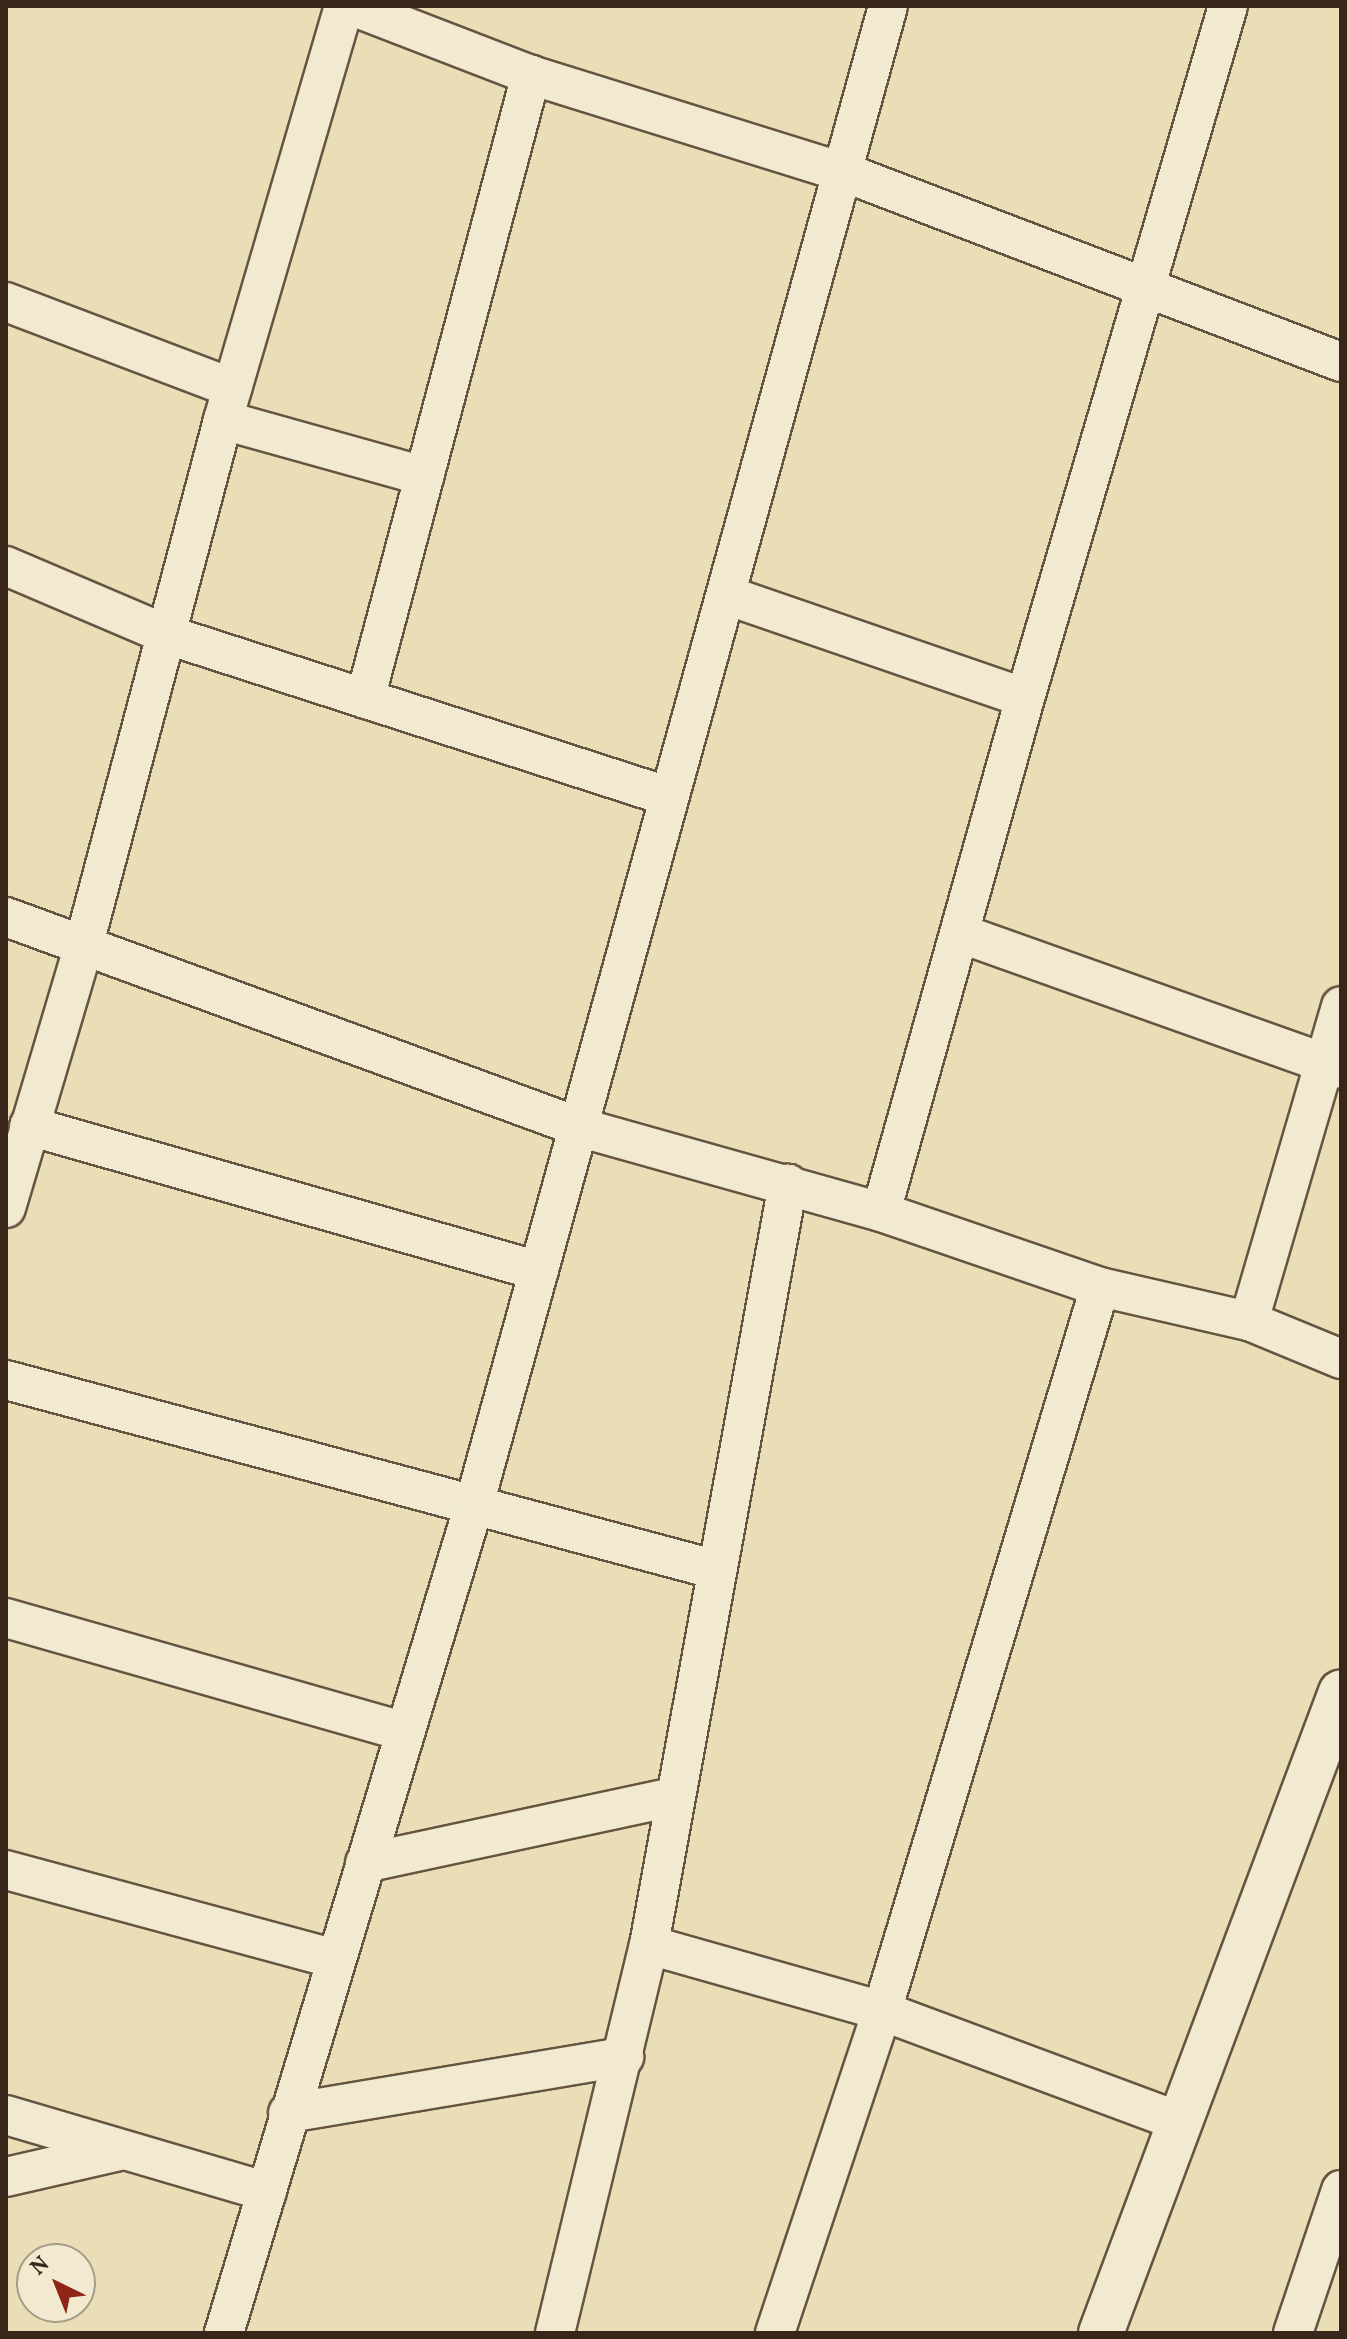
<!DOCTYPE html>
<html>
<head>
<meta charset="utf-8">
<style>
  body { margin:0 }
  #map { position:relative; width:1347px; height:2339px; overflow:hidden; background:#e9deb6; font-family:Vollkorn,serif }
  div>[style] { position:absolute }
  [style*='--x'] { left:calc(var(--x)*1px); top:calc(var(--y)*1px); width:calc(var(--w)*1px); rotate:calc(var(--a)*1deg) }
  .roads { filter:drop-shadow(2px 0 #655441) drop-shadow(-2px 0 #655441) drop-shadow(0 2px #655441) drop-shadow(0 -2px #655441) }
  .minor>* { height:38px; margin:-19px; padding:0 19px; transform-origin:19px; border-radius:19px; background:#f1ead0 }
  .secondary>* { height:44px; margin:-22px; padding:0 22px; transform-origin:22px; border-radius:22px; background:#f1ead0 }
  span { translate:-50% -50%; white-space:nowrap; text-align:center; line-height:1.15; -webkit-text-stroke:6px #f1ead0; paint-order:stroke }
  .frame { position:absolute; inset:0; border:8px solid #39261a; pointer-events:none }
  .north { position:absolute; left:16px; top:2243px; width:80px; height:80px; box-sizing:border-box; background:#f1ead0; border:2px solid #a79c87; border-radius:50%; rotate:317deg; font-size:22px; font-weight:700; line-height:32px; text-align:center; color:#39261a }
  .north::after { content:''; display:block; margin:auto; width:28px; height:36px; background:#8f2418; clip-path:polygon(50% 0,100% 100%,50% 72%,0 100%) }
</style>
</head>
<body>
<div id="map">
  <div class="roads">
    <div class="minor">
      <i style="--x:352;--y:6;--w:192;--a:21.1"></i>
      <i style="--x:531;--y:75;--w:330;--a:17.3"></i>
      <i style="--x:846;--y:173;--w:530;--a:20.9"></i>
      <i style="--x:6;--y:302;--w:242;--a:20.8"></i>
      <i style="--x:223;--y:420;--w:209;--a:15.6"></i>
      <i style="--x:6;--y:566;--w:176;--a:23.1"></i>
      <i style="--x:168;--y:635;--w:527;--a:17.89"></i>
      <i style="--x:726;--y:595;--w:316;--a:19"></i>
      <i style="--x:365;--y:699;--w:646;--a:-75.1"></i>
      <i style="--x:6;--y:917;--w:613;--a:20.12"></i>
      <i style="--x:582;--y:1128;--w:311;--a:15.7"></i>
      <i style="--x:881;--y:1212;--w:231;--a:18.9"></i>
      <i style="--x:1100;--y:1287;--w:153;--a:12.9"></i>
      <i style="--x:1249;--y:1321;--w:100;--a:22.4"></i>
      <i style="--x:962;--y:934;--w:402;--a:19.6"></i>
      <i style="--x:29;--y:1126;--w:530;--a:15.87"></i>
      <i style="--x:6;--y:1208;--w:275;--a:-73.5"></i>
      <i style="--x:84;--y:944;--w:542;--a:-75.14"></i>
      <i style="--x:223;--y:420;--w:431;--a:-73.7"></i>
      <i style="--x:881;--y:1212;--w:534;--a:-74.35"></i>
      <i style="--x:1025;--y:698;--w:721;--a:-73.65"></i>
      <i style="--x:1249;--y:1321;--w:328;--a:-73.7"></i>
      <i style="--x:6;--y:1380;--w:736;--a:14.96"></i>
      <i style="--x:6;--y:1618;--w:415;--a:15.9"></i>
      <i style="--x:365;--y:1863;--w:316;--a:-12.1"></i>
      <i style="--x:6;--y:1870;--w:341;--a:15.1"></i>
      <i style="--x:649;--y:1945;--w:242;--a:15.8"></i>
      <i style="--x:882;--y:2011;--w:315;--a:20.4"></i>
      <i style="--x:288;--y:2113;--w:341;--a:-9.5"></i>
      <i style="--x:6;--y:2115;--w:272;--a:16.4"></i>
      <i style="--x:6;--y:2177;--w:121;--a:-12.9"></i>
      <i style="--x:224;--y:2333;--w:865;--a:-73.2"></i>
      <i style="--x:474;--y:1505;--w:1555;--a:-74.56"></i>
      <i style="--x:555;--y:2333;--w:399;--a:-76.4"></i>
      <i style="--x:649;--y:1945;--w:774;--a:-79.65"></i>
      <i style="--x:775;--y:2333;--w:339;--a:-71.6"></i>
      <i style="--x:882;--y:2011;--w:756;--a:-73.24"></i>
      <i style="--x:1293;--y:2333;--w:151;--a:-71.4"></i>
    </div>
    <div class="secondary">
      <i style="--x:1101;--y:2333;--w:684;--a:-69.47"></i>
    </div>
  </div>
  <div class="frame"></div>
  <div class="north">N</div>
</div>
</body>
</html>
